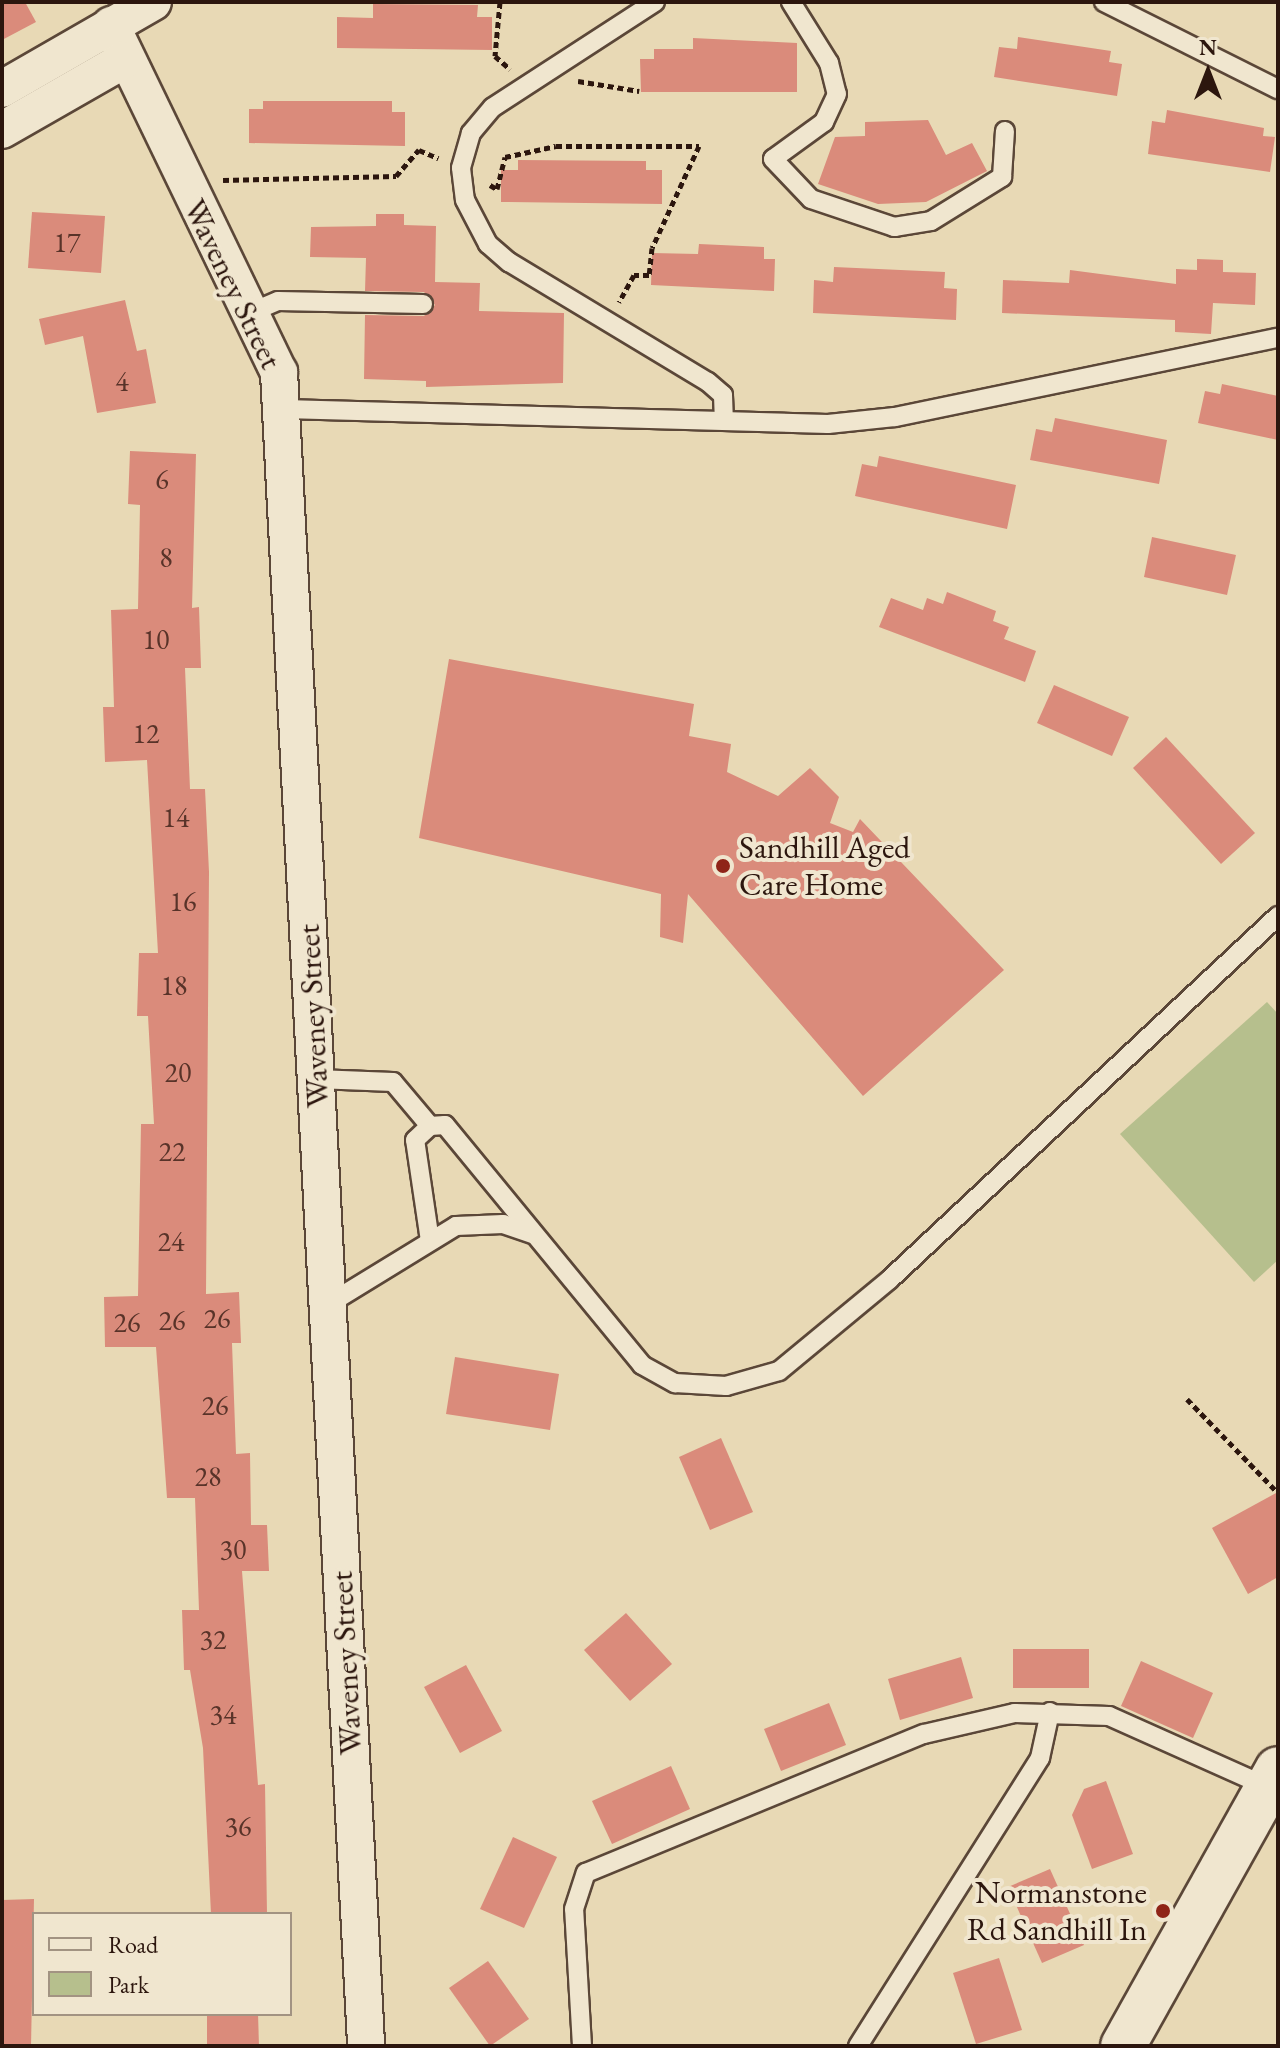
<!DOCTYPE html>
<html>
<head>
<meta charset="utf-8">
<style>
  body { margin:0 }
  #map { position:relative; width:1280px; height:2048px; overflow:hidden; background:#e8d9b5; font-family:"EB Garamond",serif }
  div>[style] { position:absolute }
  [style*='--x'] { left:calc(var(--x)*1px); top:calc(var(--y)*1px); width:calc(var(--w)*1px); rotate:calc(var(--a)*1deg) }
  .green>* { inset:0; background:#b6bf8d }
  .building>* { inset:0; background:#da8b7b }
  .path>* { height:5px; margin-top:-2.5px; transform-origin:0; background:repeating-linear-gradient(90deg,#2c160e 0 6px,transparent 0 10px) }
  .roads { filter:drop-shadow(2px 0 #5b4738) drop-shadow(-2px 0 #5b4738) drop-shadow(0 2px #5b4738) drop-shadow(0 -2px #5b4738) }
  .service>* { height:18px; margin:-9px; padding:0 9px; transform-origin:9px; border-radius:9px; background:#f0e6cf }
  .minor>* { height:36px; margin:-18px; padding:0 18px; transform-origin:18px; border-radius:18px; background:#f0e6cf }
  .tertiary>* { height:44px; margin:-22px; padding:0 22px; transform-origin:22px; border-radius:22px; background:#f0e6cf }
  .dots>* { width:22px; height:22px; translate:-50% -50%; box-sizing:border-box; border:4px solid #f0e6cf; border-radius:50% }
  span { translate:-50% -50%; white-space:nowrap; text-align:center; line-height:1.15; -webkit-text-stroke:8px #f0e6cf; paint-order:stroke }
  .number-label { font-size:28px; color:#583329 }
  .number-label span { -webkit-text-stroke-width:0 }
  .street-label { font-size:32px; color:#2c160e }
  .poi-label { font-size:32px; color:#2c160e }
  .left { translate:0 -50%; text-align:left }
  .right { translate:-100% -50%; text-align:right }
  .frame { position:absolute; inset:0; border:4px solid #2c160e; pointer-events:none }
  .legend { position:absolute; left:32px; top:1912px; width:260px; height:104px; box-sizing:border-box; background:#f0e6cf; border:2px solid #a29382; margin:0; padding:10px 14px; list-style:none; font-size:24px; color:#2c160e }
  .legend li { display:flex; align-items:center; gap:16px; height:40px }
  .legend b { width:40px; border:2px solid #a29382 }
  .north { position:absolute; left:1168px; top:32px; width:80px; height:80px; -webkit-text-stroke:6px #f0e6cf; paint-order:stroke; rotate:0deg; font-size:22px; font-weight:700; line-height:32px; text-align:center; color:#2c160e }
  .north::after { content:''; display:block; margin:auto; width:28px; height:36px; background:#2c160e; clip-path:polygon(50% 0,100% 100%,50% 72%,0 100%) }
</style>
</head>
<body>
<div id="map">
  <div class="green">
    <i style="clip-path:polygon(1267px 1002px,1278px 1014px,1278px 1260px,1254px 1282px,1120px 1134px)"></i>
  </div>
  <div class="building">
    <i style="clip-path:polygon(2px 2px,25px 2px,36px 22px,2px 40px)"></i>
    <i style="clip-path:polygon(373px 4px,478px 5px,477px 17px,492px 17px,492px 50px,337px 48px,337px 17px,373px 18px)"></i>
    <i style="clip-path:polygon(1018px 37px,1111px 51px,1109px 62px,1122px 64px,1117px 96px,994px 77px,999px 47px,1017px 49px)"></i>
    <i style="clip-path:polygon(693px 38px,797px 43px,797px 92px,641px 92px,640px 59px,654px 59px,654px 49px,693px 49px)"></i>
    <i style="clip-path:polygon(263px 101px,392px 101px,392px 112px,405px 112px,405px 146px,249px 143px,249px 109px,263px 109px)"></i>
    <i style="clip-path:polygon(1167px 110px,1264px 128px,1263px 136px,1275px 137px,1270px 172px,1148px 154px,1152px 121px,1165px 123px)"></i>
    <i style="clip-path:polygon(928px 120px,946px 155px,972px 143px,987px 171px,926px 202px,878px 204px,818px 184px,835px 137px,865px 136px,865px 122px)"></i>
    <i style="clip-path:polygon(518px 160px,646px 161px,646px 170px,662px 170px,662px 204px,501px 202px,501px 170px,518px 170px)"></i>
    <i style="clip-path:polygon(32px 212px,105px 216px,101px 273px,28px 268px)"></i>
    <i style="clip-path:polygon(376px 214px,404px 214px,404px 225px,436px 226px,435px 282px,480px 283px,479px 311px,564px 313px,563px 383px,426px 387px,426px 381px,364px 379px,365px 315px,424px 316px,435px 305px,424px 292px,365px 291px,366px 258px,310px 257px,311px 227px,376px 226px)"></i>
    <i style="clip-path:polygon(699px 244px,764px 247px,764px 259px,775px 259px,774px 291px,651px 285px,652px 253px,698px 254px)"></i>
    <i style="clip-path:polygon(1197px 259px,1223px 260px,1223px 272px,1256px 273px,1255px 305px,1213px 303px,1211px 334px,1175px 332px,1175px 320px,1002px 313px,1003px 280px,1069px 283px,1070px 270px,1176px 284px,1176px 269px,1197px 270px)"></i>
    <i style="clip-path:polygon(834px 267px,945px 272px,944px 288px,957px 289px,956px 320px,813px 313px,814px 280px,833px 282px)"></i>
    <i style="clip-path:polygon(125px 300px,137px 351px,146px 349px,156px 403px,97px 413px,83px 336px,45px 345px,39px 319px)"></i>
    <i style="clip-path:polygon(1222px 384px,1278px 396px,1278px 440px,1198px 423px,1205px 391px,1220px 394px)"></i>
    <i style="clip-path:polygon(1055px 418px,1167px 440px,1159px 484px,1030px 460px,1036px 429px,1052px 432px)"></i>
    <i style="clip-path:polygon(130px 451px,196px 454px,192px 608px,199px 607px,201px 668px,185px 668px,190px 789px,205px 789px,209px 872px,206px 1294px,239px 1292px,241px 1343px,232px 1343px,236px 1454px,250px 1453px,251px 1525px,267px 1525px,269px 1571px,242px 1571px,258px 1785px,265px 1784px,267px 1914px,211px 1914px,203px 1748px,190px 1670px,184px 1670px,182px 1610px,199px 1610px,195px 1498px,167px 1498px,156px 1347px,105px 1347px,104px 1297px,138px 1296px,141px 1124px,154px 1124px,148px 1016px,137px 1016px,139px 953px,158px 953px,147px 760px,105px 762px,103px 707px,114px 707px,111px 610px,138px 609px,140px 505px,128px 504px)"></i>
    <i style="clip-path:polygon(879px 456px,1016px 485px,1007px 529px,855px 496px,862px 464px,877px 467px)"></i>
    <i style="clip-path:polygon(1152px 537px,1236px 555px,1227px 595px,1144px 577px)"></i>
    <i style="clip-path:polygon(947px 592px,996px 611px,993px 621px,1009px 627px,1004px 639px,1036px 651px,1025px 682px,879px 627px,891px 598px,923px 610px,927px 598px,943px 604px)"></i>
    <i style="clip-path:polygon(449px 659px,694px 704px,689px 736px,731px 744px,727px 772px,778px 796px,810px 768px,839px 797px,830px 823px,853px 832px,860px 819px,1004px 970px,863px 1096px,688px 894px,683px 943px,660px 937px,661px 894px,419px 838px)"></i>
    <i style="clip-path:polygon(1054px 685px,1129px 717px,1112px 756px,1037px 723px)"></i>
    <i style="clip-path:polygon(1166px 737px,1255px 833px,1221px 864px,1133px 768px)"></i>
    <i style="clip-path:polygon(455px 1357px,559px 1374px,550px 1430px,446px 1414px)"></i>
    <i style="clip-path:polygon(721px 1438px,753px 1512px,710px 1530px,679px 1457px)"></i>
    <i style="clip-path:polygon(1278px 1492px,1278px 1577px,1248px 1594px,1212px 1528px)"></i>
    <i style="clip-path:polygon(626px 1613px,672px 1664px,630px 1701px,584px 1650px)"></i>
    <i style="clip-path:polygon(1013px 1649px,1089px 1649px,1089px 1688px,1013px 1688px)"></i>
    <i style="clip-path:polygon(961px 1657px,973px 1698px,900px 1720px,888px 1679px)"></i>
    <i style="clip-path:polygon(1141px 1661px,1213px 1693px,1193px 1738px,1121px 1706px)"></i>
    <i style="clip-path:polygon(466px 1665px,502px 1731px,460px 1753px,424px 1687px)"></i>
    <i style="clip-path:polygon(829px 1703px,846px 1745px,781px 1771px,764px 1729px)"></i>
    <i style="clip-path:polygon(671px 1766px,690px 1809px,612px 1844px,592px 1801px)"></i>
    <i style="clip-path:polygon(1106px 1781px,1133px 1854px,1092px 1869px,1072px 1815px,1084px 1789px)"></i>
    <i style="clip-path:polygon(513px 1837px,557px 1857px,524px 1928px,480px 1909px)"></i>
    <i style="clip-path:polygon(1050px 1869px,1084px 1945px,1042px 1963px,1008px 1887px)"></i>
    <i style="clip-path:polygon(34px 1899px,31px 2046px,2px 2046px,2px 1900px)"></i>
    <i style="clip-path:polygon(999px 1958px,1022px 2030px,976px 2044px,953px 1973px)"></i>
    <i style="clip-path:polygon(488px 1961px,529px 2019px,490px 2046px,449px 1988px)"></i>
    <i style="clip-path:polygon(207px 2014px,258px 2014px,259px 2046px,207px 2046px)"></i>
  </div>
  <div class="path">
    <i style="--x:500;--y:2;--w:54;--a:95.3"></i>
    <i style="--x:495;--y:56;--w:20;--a:41"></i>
    <i style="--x:578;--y:81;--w:62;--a:9.3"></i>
    <i style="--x:223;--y:180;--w:173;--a:-1.3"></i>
    <i style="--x:396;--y:176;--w:35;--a:-49"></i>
    <i style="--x:419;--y:150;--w:21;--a:23"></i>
    <i style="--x:490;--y:185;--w:8;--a:30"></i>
    <i style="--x:497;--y:189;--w:33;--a:-76"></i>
    <i style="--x:505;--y:157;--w:52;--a:-12.2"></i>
    <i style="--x:556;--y:146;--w:143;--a:0"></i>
    <i style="--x:699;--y:146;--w:112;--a:114.7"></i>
    <i style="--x:652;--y:248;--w:27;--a:96"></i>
    <i style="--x:649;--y:275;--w:15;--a:180"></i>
    <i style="--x:634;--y:275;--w:31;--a:119"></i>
    <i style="--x:1187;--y:1399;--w:131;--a:45.9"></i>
  </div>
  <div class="roads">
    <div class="service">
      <i style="--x:655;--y:2;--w:194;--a:147"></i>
      <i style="--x:492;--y:108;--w:33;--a:130"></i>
      <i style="--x:471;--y:133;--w:36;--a:106"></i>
      <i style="--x:461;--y:168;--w:32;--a:83"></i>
      <i style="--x:465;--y:200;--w:50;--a:62.4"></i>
      <i style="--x:488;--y:244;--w:28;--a:41"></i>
      <i style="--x:509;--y:262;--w:232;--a:31.1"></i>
      <i style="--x:708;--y:382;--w:20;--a:41"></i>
      <i style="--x:723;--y:395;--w:26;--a:88"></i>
      <i style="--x:791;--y:2;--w:72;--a:58.1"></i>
      <i style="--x:829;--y:63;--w:32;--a:76"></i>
      <i style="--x:837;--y:94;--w:31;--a:115"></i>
      <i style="--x:824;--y:122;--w:63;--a:144"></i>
      <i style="--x:773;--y:159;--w:55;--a:46.5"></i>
      <i style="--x:811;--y:199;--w:88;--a:18.6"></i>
      <i style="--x:894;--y:227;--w:37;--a:-9"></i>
      <i style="--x:931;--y:221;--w:84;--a:-31.8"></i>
      <i style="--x:1002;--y:177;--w:46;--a:-86.3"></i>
      <i style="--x:1104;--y:2;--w:195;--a:26.6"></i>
      <i style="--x:252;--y:312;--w:28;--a:-23"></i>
      <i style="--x:278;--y:301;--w:145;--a:1.2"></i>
      <i style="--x:284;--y:409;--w:544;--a:1.58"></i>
      <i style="--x:828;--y:424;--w:67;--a:-6"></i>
      <i style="--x:895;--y:417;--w:391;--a:-11.7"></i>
      <i style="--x:316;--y:1079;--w:77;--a:2.2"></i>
      <i style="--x:393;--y:1082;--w:57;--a:49.9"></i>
      <i style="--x:430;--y:1241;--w:102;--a:-98.4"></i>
      <i style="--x:415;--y:1140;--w:21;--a:-43"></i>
      <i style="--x:430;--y:1126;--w:15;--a:-4"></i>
      <i style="--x:445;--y:1125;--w:310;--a:50.6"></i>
      <i style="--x:642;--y:1365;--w:38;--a:29"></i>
      <i style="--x:675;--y:1383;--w:51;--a:3.4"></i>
      <i style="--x:726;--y:1386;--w:55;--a:-15.8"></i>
      <i style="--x:779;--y:1371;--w:143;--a:-39.6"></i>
      <i style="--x:889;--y:1280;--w:533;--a:-43.1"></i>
      <i style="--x:327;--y:1305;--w:151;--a:-31.5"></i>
      <i style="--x:456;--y:1226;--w:47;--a:-2.4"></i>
      <i style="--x:503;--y:1224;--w:31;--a:19"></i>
      <i style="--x:582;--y:2046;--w:137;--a:-93.3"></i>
      <i style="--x:574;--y:1909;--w:38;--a:-72"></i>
      <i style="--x:586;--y:1873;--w:365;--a:-22.4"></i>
      <i style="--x:924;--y:1734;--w:93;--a:-13"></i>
      <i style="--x:1015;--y:1713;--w:94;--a:1.8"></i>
      <i style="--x:1109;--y:1716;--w:174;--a:24.1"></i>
      <i style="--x:858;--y:2046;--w:341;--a:-57.7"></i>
      <i style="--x:1040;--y:1758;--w:47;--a:-77.7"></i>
    </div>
    <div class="minor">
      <i style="--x:111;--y:25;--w:386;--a:64.2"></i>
      <i style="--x:279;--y:372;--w:1676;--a:87.02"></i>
      <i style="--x:2;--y:89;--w:174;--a:-29.9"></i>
      <i style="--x:2;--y:130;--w:141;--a:-29.8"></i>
    </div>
    <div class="tertiary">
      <i style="--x:1123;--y:2046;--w:317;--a:-60.8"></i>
    </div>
  </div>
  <div class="dots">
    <i style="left:723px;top:866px;background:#8f2418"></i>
    <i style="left:1163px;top:1911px;background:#8f2418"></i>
  </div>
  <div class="number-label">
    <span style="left:67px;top:242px">17</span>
    <span style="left:122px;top:381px">4</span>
    <span style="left:162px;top:479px">6</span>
    <span style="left:166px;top:557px">8</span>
    <span style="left:156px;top:639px">10</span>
    <span style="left:146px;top:733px">12</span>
    <span style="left:176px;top:817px">14</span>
    <span style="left:183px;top:901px">16</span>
    <span style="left:174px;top:985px">18</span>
    <span style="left:178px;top:1072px">20</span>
    <span style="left:172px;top:1151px">22</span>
    <span style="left:171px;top:1241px">24</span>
    <span style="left:217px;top:1318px">26</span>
    <span style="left:172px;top:1320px">26</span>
    <span style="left:127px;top:1322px">26</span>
    <span style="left:215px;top:1405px">26</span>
    <span style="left:208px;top:1476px">28</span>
    <span style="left:233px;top:1549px">30</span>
    <span style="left:213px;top:1639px">32</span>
    <span style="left:223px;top:1714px">34</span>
    <span style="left:238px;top:1826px">36</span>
  </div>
  <div class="street-label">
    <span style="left:233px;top:284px;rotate:64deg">Waveney Street</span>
    <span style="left:313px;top:1016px;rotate:-93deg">Waveney Street</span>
    <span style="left:346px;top:1663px;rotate:-93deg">Waveney Street</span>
  </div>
  <div class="poi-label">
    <span class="left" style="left:739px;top:866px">Sandhill Aged<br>Care Home</span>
    <span class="right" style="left:1147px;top:1911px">Normanstone<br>Rd Sandhill In</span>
  </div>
  <div class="frame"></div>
  <ul class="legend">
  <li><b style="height:10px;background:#f0e6cf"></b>Road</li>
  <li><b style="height:22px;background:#b6bf8d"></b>Park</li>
  </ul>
  <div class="north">N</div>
</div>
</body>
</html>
